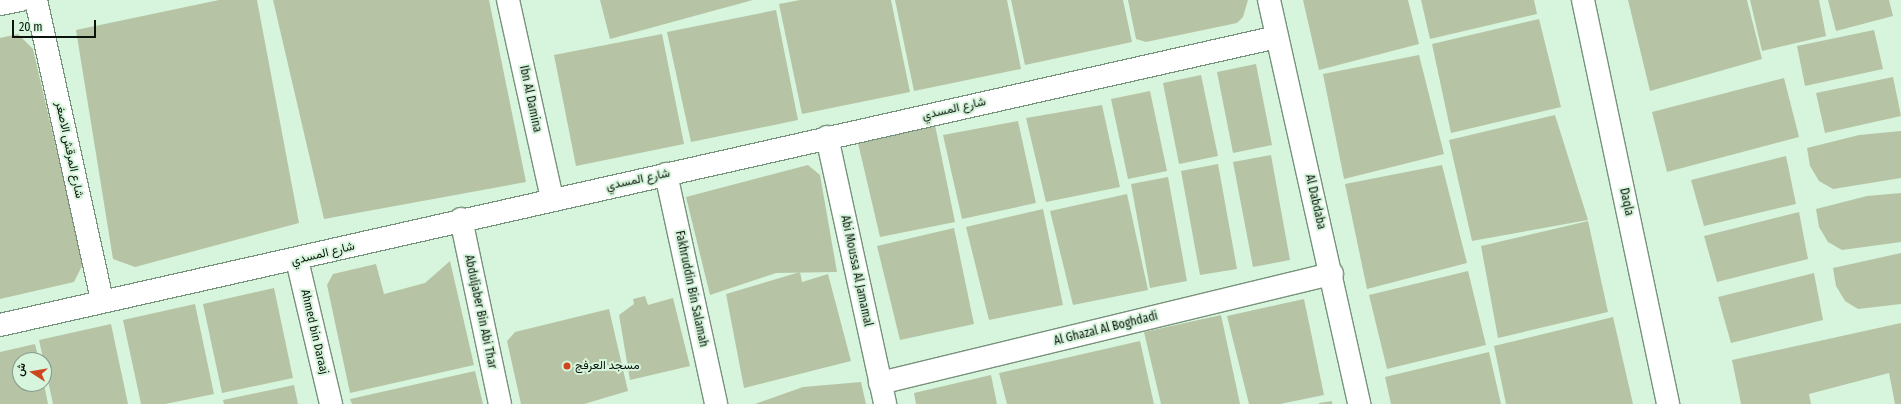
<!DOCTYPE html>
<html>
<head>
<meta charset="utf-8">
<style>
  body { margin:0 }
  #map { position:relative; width:1901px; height:404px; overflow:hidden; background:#d7f5dc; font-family:"Fira Sans Condensed",Vazirmatn,sans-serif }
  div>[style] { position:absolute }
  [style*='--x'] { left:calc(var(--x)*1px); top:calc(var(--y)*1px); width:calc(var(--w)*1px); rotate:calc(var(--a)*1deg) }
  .building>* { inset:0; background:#b6c4a5 }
  .roads { filter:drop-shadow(1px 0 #77927c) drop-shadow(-1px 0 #77927c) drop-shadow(0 1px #77927c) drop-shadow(0 -1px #77927c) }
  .minor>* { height:22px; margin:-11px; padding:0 11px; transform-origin:11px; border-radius:11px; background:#fff }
  .dots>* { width:11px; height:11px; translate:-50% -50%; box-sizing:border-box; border:2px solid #d7f5dc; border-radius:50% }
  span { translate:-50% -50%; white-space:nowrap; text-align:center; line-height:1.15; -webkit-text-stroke:4px #d7f5dc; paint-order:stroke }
  .street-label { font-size:12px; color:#0a140c }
  .poi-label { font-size:12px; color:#0a140c }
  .left { translate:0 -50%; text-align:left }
  .north { position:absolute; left:12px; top:352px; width:40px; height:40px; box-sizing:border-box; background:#d7f5dc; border:1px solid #859b89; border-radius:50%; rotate:282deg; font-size:11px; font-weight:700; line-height:16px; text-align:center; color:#0a140c }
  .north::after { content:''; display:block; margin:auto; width:14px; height:18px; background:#ce451e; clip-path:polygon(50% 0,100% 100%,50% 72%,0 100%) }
  .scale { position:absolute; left:12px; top:20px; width:84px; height:18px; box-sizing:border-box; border:2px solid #0a140c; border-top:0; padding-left:5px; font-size:12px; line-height:14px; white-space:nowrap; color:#0a140c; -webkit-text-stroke:3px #d7f5dc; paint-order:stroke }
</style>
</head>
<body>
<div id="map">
  <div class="building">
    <i style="clip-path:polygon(219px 0,257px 0,299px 223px,135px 267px,113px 259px,76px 30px)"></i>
    <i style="clip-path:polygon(273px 0,489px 0,526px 182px,324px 219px)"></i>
    <i style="clip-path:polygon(600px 0,753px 0,610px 39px)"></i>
    <i style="clip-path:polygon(800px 0,891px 0,910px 92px,802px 114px,779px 4px)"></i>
    <i style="clip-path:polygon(895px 0,1007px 0,1021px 69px,914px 91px)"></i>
    <i style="clip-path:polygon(1011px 0,1123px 0,1132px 42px,1025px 65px)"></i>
    <i style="clip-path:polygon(1128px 0,1248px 0,1243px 17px,1237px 23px,1146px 42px,1136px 39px)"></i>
    <i style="clip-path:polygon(1303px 0,1408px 0,1419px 44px,1319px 70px)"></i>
    <i style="clip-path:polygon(1421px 0,1534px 0,1537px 14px,1430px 39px)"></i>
    <i style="clip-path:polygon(1628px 0,1747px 0,1762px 59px,1650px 91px)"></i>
    <i style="clip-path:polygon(1750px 0,1819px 0,1826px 36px,1762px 51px)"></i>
    <i style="clip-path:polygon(1828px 0,1889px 0,1893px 16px,1836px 31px)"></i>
    <i style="clip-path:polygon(776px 10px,798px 120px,691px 142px,667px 32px)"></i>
    <i style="clip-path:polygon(1539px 19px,1561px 107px,1451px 133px,1432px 44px)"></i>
    <i style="clip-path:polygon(1874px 30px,1883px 69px,1805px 86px,1797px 46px)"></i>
    <i style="clip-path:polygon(18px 34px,33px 49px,83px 264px,74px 282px,0 299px,0 38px)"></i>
    <i style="clip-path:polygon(662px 34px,684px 144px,576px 166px,554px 55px)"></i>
    <i style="clip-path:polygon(1419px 55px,1444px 154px,1344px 179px,1323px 74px)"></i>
    <i style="clip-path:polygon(1256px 64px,1272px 145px,1233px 153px,1217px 72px)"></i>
    <i style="clip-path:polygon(1201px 75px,1218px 156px,1179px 164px,1163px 83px)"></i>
    <i style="clip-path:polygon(1893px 77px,1901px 116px,1825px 133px,1816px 93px)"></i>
    <i style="clip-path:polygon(1784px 78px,1799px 137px,1667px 172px,1652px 112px)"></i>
    <i style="clip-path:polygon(1150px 91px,1167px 171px,1128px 179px,1111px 99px)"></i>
    <i style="clip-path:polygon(1102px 105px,1120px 187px,1046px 202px,1026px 118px)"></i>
    <i style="clip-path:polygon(1555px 115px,1588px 220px,1472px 241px,1449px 140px)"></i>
    <i style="clip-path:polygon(1018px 121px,1036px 203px,962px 219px,943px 135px)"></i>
    <i style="clip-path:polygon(935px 125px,955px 222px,880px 237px,858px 143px)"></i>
    <i style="clip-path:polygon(1901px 131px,1901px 178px,1833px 189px,1819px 181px,1810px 166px,1807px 148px,1859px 135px)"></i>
    <i style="clip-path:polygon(1271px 155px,1290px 260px,1253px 267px,1233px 162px)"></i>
    <i style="clip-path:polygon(1786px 156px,1796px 204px,1704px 226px,1691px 180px)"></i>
    <i style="clip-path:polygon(1218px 164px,1237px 269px,1200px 275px,1181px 171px)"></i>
    <i style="clip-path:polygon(808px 165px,820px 175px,837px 272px,776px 273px,710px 295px,686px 197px)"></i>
    <i style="clip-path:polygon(1442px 165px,1467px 263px,1367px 289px,1345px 184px)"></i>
    <i style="clip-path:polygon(1168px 177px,1187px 281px,1150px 288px,1131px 184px)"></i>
    <i style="clip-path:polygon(1901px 193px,1901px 242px,1842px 250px,1828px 242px,1819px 227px,1816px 209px,1867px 196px)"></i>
    <i style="clip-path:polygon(1127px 194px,1148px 290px,1073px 305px,1050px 211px)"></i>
    <i style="clip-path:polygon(1043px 209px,1063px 305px,989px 320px,966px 227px)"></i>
    <i style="clip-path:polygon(1799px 212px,1808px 259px,1717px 282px,1704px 236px)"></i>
    <i style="clip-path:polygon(1588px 221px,1608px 312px,1498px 338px,1481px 246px)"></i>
    <i style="clip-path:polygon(954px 228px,974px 324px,900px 340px,877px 246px)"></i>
    <i style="clip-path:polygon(1901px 253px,1901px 304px,1858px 309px,1845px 301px,1836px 286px,1833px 268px)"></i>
    <i style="clip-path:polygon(450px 261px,474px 365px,350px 393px,327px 285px,333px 274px,376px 264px,384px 294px,425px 283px)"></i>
    <i style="clip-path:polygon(1468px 271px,1486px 345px,1387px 369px,1369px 295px)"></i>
    <i style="clip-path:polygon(800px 272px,802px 282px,828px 274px,851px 361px,744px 388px,726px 294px)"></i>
    <i style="clip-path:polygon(1814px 273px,1823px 320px,1731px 343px,1718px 297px)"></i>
    <i style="clip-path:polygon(274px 288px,293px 378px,222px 393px,203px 304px)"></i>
    <i style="clip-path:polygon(645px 296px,648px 305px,673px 298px,690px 366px,630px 380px,619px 315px,634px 304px,633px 299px)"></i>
    <i style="clip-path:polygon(1304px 299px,1324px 395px,1280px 404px,1249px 404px,1227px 316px)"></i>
    <i style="clip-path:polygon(195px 304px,214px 394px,165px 404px,141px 404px,123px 320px)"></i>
    <i style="clip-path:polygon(609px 309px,628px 391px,584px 404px,521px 404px,507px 341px,515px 332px)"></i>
    <i style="clip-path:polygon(1221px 315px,1240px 404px,1161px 404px,1144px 332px)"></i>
    <i style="clip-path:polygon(1613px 317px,1633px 404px,1506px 404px,1494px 346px)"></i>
    <i style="clip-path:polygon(1901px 323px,1901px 404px,1895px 404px,1889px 373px,1809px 394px,1811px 404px,1741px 404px,1732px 360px)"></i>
    <i style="clip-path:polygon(111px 324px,128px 404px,53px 404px,39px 340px)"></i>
    <i style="clip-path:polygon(1140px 341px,1154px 404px,1007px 404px,999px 373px)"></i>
    <i style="clip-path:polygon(35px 344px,39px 360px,20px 360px,20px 384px,44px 384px,48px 404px,0 404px,0 352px)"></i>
    <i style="clip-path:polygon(1489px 352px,1501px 404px,1391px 404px,1385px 377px)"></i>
    <i style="clip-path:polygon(475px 371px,483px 404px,352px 404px,350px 399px)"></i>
    <i style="clip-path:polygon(991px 375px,997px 404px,916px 404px,914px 393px)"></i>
    <i style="clip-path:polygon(861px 382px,866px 404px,755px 404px,803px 387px)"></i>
    <i style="clip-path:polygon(294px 385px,298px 404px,224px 404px,223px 400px)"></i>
    <i style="clip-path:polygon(1332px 401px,1332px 404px,1319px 404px,1319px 403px)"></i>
  </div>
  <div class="roads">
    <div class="minor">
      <i style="--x:36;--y:0;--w:308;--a:77.6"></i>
      <i style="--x:508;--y:0;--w:204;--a:77.5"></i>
      <i style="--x:1269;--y:0;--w:414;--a:77.4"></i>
      <i style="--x:1583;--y:0;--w:413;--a:78.1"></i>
      <i style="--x:0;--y:4;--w:21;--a:-11"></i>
      <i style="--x:827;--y:137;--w:273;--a:77.7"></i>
      <i style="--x:666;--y:174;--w:235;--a:77.7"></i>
      <i style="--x:461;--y:219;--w:189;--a:78.1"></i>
      <i style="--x:297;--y:260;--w:148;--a:76.7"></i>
      <i style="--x:0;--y:325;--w:1309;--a:-12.71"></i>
      <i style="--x:880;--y:383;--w:465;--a:-13.6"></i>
    </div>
  </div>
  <div class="dots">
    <i style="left:567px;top:366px;background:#ce451e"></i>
  </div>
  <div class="street-label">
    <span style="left:530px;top:99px;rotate:78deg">Ibn Al Damina</span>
    <span style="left:954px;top:109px;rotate:-13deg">شارع المسدي</span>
    <span style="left:69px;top:150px;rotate:78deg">شارع المرقش الاصغر</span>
    <span style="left:638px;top:180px;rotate:-12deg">شارع المسدي</span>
    <span style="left:1315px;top:202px;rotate:77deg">Al Dabdaba</span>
    <span style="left:1626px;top:202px;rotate:78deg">Daqla</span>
    <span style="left:323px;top:254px;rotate:-14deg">شارع المسدي</span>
    <span style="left:856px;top:271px;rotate:78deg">Abi Moussa Al Jamamal</span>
    <span style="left:691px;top:289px;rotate:78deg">Fakhruddin Bin Salamah</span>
    <span style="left:480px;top:312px;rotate:78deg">Abduljaber Bin Abi Thar</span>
    <span style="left:1106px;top:329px;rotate:-14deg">Al Ghazal Al Boghdadi</span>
    <span style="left:314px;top:332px;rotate:77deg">Ahmed bin Daraaj</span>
  </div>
  <div class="poi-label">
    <span class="left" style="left:575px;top:366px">مسجد العرفج</span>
  </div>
  <div class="north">ش</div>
  <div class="scale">20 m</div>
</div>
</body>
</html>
